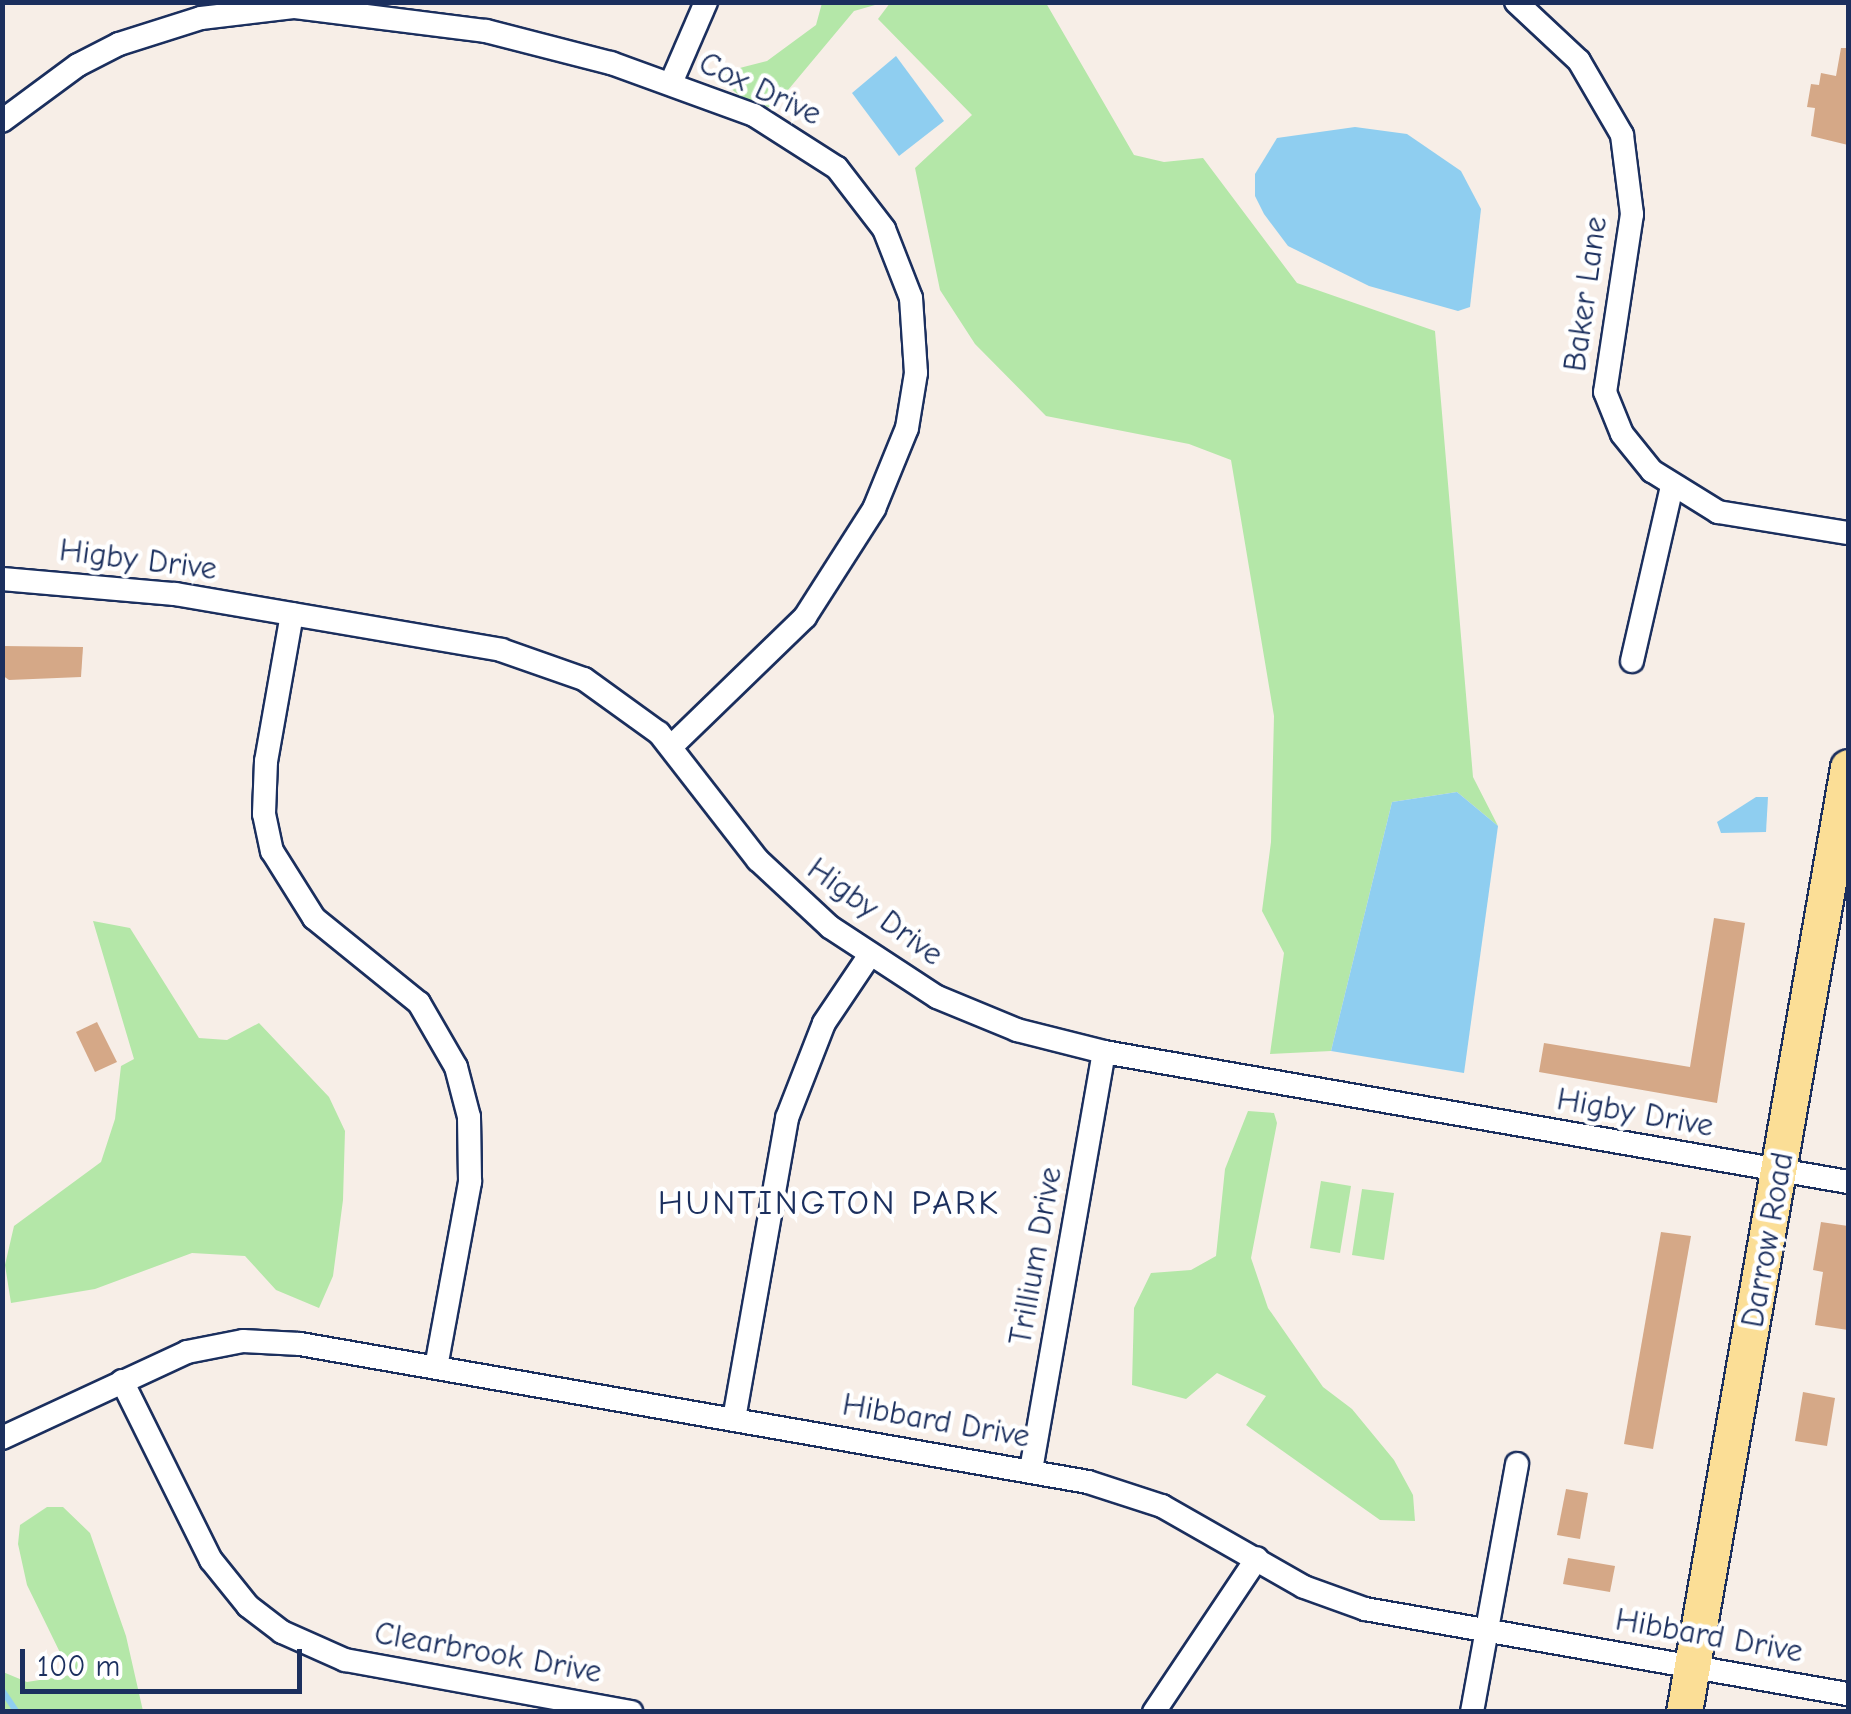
<!DOCTYPE html>
<html>
<head>
<meta charset="utf-8">
<style>
  body { margin:0 }
  #map { position:relative; width:1851px; height:1714px; overflow:hidden; background:#f7eee7; font-family:"Comic Neue",sans-serif }
  div>[style] { position:absolute }
  [style*='--x'] { left:calc(var(--x)*1px); top:calc(var(--y)*1px); width:calc(var(--w)*1px); rotate:calc(var(--a)*1deg) }
  .green>* { inset:0; background:#b4e7a8 }
  .water>* { inset:0; background:#8fcef0 }
  .stream>* { height:6px; margin:-3px; padding:0 3px; transform-origin:3px; border-radius:3px; background:#8fcef0 }
  .building>* { inset:0; background:#d5a887 }
  .roads { filter:drop-shadow(2px 0 #1b2f5e) drop-shadow(-2px 0 #1b2f5e) drop-shadow(0 2px #1b2f5e) drop-shadow(0 -2px #1b2f5e) }
  .minor>* { height:22px; margin:-11px; padding:0 11px; transform-origin:11px; border-radius:11px; background:#fff }
  .primary>* { height:35px; margin:-17.5px; padding:0 17.5px; transform-origin:17.5px; border-radius:17.5px; background:#fbde96 }
  span { translate:-50% -50%; white-space:nowrap; text-align:center; line-height:1.15; -webkit-text-stroke:9px #fff; paint-order:stroke }
  .street-label { font-size:32px; color:#1b2f5e }
  .neighbourhood-label { font-size:35px; color:#1b2f5e; letter-spacing:2.5px }
  .frame { position:absolute; inset:0; border:5px solid #1b2f5e; pointer-events:none }
  .scale { position:absolute; left:20px; top:1649px; width:282px; height:45px; box-sizing:border-box; border:5px solid #1b2f5e; border-top:0; padding-left:12px; font-size:30px; line-height:35px; white-space:nowrap; color:#1b2f5e; -webkit-text-stroke:8px #fff; paint-order:stroke }
</style>
</head>
<body>
<div id="map">
  <div class="green">
    <i style="clip-path:polygon(822px 3px,882px 3px,854px 11px,773px 108px,749px 103px,730px 88px,724px 72px,767px 61px,816px 25px)"></i>
    <i style="clip-path:polygon(890px 3px,1046px 3px,1134px 155px,1164px 162px,1203px 158px,1297px 283px,1435px 331px,1473px 777px,1498px 826px,1457px 792px,1392px 802px,1331px 1051px,1270px 1054px,1284px 953px,1262px 911px,1271px 842px,1274px 716px,1231px 460px,1189px 444px,1046px 416px,975px 344px,940px 290px,915px 168px,972px 115px,878px 19px)"></i>
    <i style="clip-path:polygon(93px 921px,130px 928px,199px 1038px,227px 1040px,259px 1023px,329px 1097px,345px 1131px,343px 1200px,333px 1276px,319px 1308px,276px 1290px,245px 1256px,192px 1253px,95px 1289px,11px 1303px,5px 1265px,14px 1226px,101px 1162px,115px 1119px,121px 1066px,134px 1059px)"></i>
    <i style="clip-path:polygon(1248px 1111px,1274px 1113px,1277px 1123px,1251px 1258px,1268px 1308px,1323px 1387px,1352px 1409px,1394px 1460px,1413px 1495px,1415px 1521px,1380px 1520px,1246px 1425px,1266px 1396px,1217px 1373px,1186px 1399px,1132px 1385px,1134px 1308px,1151px 1273px,1191px 1270px,1216px 1256px,1225px 1169px)"></i>
    <i style="clip-path:polygon(1321px 1181px,1351px 1186px,1340px 1253px,1310px 1248px)"></i>
    <i style="clip-path:polygon(1362px 1189px,1394px 1193px,1384px 1260px,1352px 1255px)"></i>
    <i style="clip-path:polygon(47px 1507px,63px 1507px,90px 1533px,126px 1636px,143px 1711px,3px 1711px,3px 1672px,27px 1682px,71px 1675px,27px 1585px,18px 1544px,20px 1525px)"></i>
  </div>
  <div class="water">
    <i style="clip-path:polygon(896px 56px,944px 121px,899px 156px,852px 93px)"></i>
    <i style="clip-path:polygon(1355px 127px,1407px 134px,1461px 171px,1481px 209px,1470px 307px,1458px 311px,1369px 286px,1288px 246px,1264px 214px,1255px 196px,1255px 174px,1277px 138px)"></i>
    <i style="clip-path:polygon(1457px 792px,1498px 826px,1464px 1073px,1331px 1051px,1392px 802px)"></i>
    <i style="clip-path:polygon(1756px 797px,1768px 797px,1766px 832px,1721px 833px,1717px 822px)"></i>
  </div>
  <div class="stream">
    <i style="--x:2;--y:1690;--w:27;--a:56"></i>
  </div>
  <div class="building">
    <i style="clip-path:polygon(1841px 48px,1848px 48px,1848px 145px,1811px 136px,1815px 108px,1807px 107px,1811px 84px,1819px 85px,1821px 73px,1836px 76px)"></i>
    <i style="clip-path:polygon(2px 646px,83px 647px,81px 677px,9px 680px,2px 675px)"></i>
    <i style="clip-path:polygon(1714px 918px,1745px 923px,1717px 1103px,1539px 1072px,1544px 1043px,1690px 1067px)"></i>
    <i style="clip-path:polygon(97px 1022px,117px 1062px,95px 1072px,76px 1032px)"></i>
    <i style="clip-path:polygon(1821px 1222px,1848px 1226px,1848px 1330px,1815px 1325px,1823px 1272px,1813px 1270px)"></i>
    <i style="clip-path:polygon(1661px 1232px,1691px 1236px,1653px 1449px,1624px 1444px)"></i>
    <i style="clip-path:polygon(1803px 1392px,1835px 1398px,1827px 1446px,1795px 1441px)"></i>
    <i style="clip-path:polygon(1566px 1489px,1588px 1493px,1580px 1539px,1557px 1535px)"></i>
    <i style="clip-path:polygon(1568px 1558px,1615px 1566px,1610px 1592px,1563px 1584px)"></i>
  </div>
  <div class="roads">
    <div class="minor">
      <i style="--x:1516;--y:2;--w:86;--a:43.1"></i>
      <i style="--x:1579;--y:61;--w:86;--a:59.8"></i>
      <i style="--x:1622;--y:135;--w:80;--a:82.8"></i>
      <i style="--x:1632;--y:214;--w:180;--a:98.6"></i>
      <i style="--x:1605;--y:392;--w:45;--a:68"></i>
      <i style="--x:1622;--y:434;--w:48;--a:51"></i>
      <i style="--x:1652;--y:471;--w:78;--a:31.8"></i>
      <i style="--x:1718;--y:512;--w:132;--a:9.2"></i>
      <i style="--x:671;--y:83;--w:88;--a:-66.6"></i>
      <i style="--x:2;--y:121;--w:94;--a:-36.4"></i>
      <i style="--x:78;--y:65;--w:46;--a:-27.1"></i>
      <i style="--x:119;--y:44;--w:86;--a:-17.6"></i>
      <i style="--x:201;--y:18;--w:95;--a:-6.7"></i>
      <i style="--x:295;--y:7;--w:193;--a:7.2"></i>
      <i style="--x:486;--y:31;--w:129;--a:14.4"></i>
      <i style="--x:611;--y:63;--w:152;--a:20"></i>
      <i style="--x:754;--y:115;--w:98;--a:32.6"></i>
      <i style="--x:837;--y:168;--w:77;--a:52.4"></i>
      <i style="--x:884;--y:229;--w:74;--a:68.6"></i>
      <i style="--x:911;--y:298;--w:75;--a:86.2"></i>
      <i style="--x:916;--y:373;--w:56;--a:99.3"></i>
      <i style="--x:907;--y:428;--w:87;--a:112.2"></i>
      <i style="--x:874;--y:509;--w:128;--a:122.6"></i>
      <i style="--x:805;--y:617;--w:185;--a:135.9"></i>
      <i style="--x:2;--y:579;--w:174;--a:5"></i>
      <i style="--x:175;--y:594;--w:331;--a:9.7"></i>
      <i style="--x:501;--y:650;--w:88;--a:19.3"></i>
      <i style="--x:584;--y:679;--w:92;--a:35.8"></i>
      <i style="--x:659;--y:733;--w:161;--a:52.1"></i>
      <i style="--x:758;--y:860;--w:98;--a:42.9"></i>
      <i style="--x:830;--y:927;--w:128;--a:33.2"></i>
      <i style="--x:937;--y:997;--w:87;--a:22.4"></i>
      <i style="--x:1017;--y:1030;--w:90;--a:14.2"></i>
      <i style="--x:1104;--y:1052;--w:755;--a:9.91"></i>
      <i style="--x:292;--y:614;--w:149;--a:100"></i>
      <i style="--x:266;--y:761;--w:53;--a:92.2"></i>
      <i style="--x:264;--y:814;--w:38;--a:78"></i>
      <i style="--x:272;--y:851;--w:79;--a:57.9"></i>
      <i style="--x:314;--y:918;--w:135;--a:39"></i>
      <i style="--x:419;--y:1003;--w:74;--a:60"></i>
      <i style="--x:456;--y:1067;--w:52;--a:75.4"></i>
      <i style="--x:469;--y:1117;--w:65;--a:89.1"></i>
      <i style="--x:470;--y:1182;--w:188;--a:100.4"></i>
      <i style="--x:1632;--y:661;--w:180;--a:-77.1"></i>
      <i style="--x:122;--y:1381;--w:200;--a:63.6"></i>
      <i style="--x:211;--y:1560;--w:59;--a:51.2"></i>
      <i style="--x:248;--y:1606;--w:43;--a:37.4"></i>
      <i style="--x:282;--y:1632;--w:69;--a:24"></i>
      <i style="--x:345;--y:1660;--w:291;--a:10.3"></i>
      <i style="--x:734;--y:1419;--w:306;--a:-80"></i>
      <i style="--x:787;--y:1118;--w:102;--a:-68.7"></i>
      <i style="--x:824;--y:1023;--w:81;--a:-56.1"></i>
      <i style="--x:2;--y:1438;--w:204;--a:-24.9"></i>
      <i style="--x:187;--y:1352;--w:57;--a:-11.1"></i>
      <i style="--x:243;--y:1341;--w:57;--a:3"></i>
      <i style="--x:300;--y:1344;--w:800;--a:9.93"></i>
      <i style="--x:1088;--y:1482;--w:78;--a:18"></i>
      <i style="--x:1162;--y:1506;--w:163;--a:29.7"></i>
      <i style="--x:1304;--y:1587;--w:65;--a:19.8"></i>
      <i style="--x:1365;--y:1609;--w:490;--a:10"></i>
      <i style="--x:1031;--y:1470;--w:424;--a:-80.1"></i>
      <i style="--x:1154;--y:1712;--w:185;--a:-56.2"></i>
      <i style="--x:1472;--y:1712;--w:252;--a:-79.7"></i>
    </div>
    <div class="primary">
      <i style="--x:1684;--y:1712;--w:959;--a:-80.15"></i>
    </div>
  </div>
  <div class="street-label">
    <span style="left:760px;top:89px;rotate:25deg">Cox Drive</span>
    <span style="left:1586px;top:294px;rotate:-82deg">Baker Lane</span>
    <span style="left:138px;top:560px;rotate:7deg">Higby Drive</span>
    <span style="left:875px;top:912px;rotate:36deg">Higby Drive</span>
    <span style="left:1635px;top:1113px;rotate:10deg">Higby Drive</span>
    <span style="left:1768px;top:1240px;rotate:-80deg">Darrow Road</span>
    <span style="left:1036px;top:1256px;rotate:-80deg">Trillium Drive</span>
    <span style="left:936px;top:1421px;rotate:10deg">Hibbard Drive</span>
    <span style="left:1709px;top:1636px;rotate:10deg">Hibbard Drive</span>
    <span style="left:488px;top:1653px;rotate:10deg">Clearbrook Drive</span>
  </div>
  <div class="neighbourhood-label">
    <span style="left:829px;top:1203px">HUNTINGTON PARK</span>
  </div>
  <div class="frame"></div>
  <div class="scale">100 m</div>
</div>
</body>
</html>
